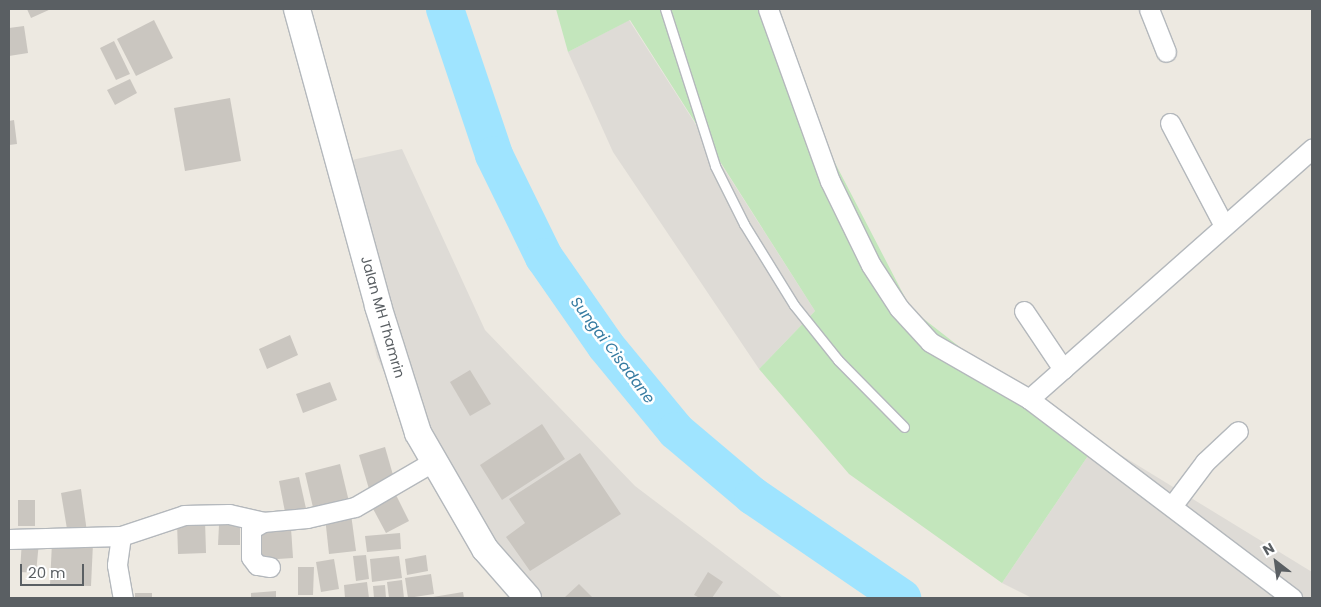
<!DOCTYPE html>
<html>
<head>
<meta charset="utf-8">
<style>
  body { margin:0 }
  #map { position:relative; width:1321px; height:607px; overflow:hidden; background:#ede9e1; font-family:Poppins,sans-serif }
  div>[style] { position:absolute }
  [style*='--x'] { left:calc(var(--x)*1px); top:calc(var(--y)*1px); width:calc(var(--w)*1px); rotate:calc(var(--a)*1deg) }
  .industrial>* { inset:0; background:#dedbd6 }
  .green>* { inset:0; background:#c3e6bc }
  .river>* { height:38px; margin:-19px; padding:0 19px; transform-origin:19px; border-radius:19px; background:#9fe4ff }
  .building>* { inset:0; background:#cac6c0 }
  .roads { filter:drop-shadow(1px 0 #b4b8bc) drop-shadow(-1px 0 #b4b8bc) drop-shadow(0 1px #b4b8bc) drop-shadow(0 -1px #b4b8bc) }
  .lane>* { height:9px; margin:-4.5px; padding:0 4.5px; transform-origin:4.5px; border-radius:4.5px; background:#fff }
  .street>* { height:19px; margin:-9.5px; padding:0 9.5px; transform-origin:9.5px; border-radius:9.5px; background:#fff }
  .secondary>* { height:26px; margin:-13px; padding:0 13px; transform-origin:13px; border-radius:13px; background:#fff }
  span { translate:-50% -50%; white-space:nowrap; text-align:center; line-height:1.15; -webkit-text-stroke:5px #fff; paint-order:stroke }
  .street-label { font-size:14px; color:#5a5f63 }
  .water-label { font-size:15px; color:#367ba1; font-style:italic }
  .frame { position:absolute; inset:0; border:10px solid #5a5f63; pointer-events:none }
  .north { position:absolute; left:1251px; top:537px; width:50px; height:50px; -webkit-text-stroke:4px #fff; paint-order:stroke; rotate:330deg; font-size:14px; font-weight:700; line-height:20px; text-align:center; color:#5a5f63 }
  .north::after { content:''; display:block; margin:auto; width:18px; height:22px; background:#5a5f63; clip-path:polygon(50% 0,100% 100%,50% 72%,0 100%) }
  .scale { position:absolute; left:20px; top:564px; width:64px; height:22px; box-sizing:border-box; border:2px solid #5a5f63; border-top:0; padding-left:6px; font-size:15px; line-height:18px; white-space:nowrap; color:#5a5f63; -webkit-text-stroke:4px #fff; paint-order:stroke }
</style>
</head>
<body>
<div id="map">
  <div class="industrial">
    <i style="clip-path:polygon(629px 20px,815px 311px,759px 369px,613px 152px,568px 52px)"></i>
    <i style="clip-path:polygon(402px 149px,485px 330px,635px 486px,783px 598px,513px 598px,456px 524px,377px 357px,329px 165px)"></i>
    <i style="clip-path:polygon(1098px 441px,1312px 572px,1312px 598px,1032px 598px,1002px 583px)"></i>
  </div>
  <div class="green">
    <i style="clip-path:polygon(556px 9px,774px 9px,820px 134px,911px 309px,1011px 387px,1098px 441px,1002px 583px,849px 474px,759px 369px,815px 311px,630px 20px,568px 52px)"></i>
  </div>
  <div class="river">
    <i style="--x:445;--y:9;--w:154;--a:71.4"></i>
    <i style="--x:494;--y:155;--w:114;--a:63.9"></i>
    <i style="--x:544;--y:257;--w:108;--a:55.1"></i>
    <i style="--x:606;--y:346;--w:110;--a:50.5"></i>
    <i style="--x:676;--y:431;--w:101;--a:40.2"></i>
    <i style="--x:753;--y:496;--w:181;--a:34.4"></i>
  </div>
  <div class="building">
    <i style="clip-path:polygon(27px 9px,51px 9px,31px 18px)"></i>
    <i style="clip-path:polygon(154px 20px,173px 58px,136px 76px,117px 39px)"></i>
    <i style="clip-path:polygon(24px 26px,28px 53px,9px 56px,9px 28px)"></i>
    <i style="clip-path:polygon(114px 41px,130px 74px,116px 80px,100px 48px)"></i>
    <i style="clip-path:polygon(130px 79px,137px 93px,115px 105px,107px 90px)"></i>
    <i style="clip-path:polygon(230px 98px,241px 161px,185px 171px,174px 108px)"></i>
    <i style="clip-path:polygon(14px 120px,17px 144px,9px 145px,9px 121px)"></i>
    <i style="clip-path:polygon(290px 335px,298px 355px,267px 369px,259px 349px)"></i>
    <i style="clip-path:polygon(470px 370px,491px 404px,470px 416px,450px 382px)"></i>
    <i style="clip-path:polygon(330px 382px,337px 400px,303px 413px,296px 394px)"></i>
    <i style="clip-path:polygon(542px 424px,565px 459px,502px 500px,480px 465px)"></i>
    <i style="clip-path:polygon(385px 447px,395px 482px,369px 489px,359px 455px)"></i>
    <i style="clip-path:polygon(580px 453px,621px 514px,530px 571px,506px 537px,525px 523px,509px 499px)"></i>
    <i style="clip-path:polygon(340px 464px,350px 506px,315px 516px,305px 473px)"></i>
    <i style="clip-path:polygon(299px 477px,307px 513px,286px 517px,279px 481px)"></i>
    <i style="clip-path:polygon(81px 489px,87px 532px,68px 535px,61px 493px)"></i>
    <i style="clip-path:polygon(395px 493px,409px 521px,386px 533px,371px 505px)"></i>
    <i style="clip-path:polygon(18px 500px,35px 500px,35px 526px,18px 526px)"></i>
    <i style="clip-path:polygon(351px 514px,356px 551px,329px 554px,325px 517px)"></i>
    <i style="clip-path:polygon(205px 520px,206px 553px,178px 554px,177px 521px)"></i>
    <i style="clip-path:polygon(219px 525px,240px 525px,240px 545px,218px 545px)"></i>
    <i style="clip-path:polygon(291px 528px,293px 558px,262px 560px,260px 530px)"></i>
    <i style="clip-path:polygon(400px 533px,401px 549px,367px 552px,365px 536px)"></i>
    <i style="clip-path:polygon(22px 540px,39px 542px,36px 573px,20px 572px)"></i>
    <i style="clip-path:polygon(52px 542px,93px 543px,91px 586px,50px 585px)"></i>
    <i style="clip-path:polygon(366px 555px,369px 579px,356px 581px,353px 556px)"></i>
    <i style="clip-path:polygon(426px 555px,428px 571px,407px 575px,405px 559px)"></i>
    <i style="clip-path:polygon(399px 556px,402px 578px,372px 582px,370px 559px)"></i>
    <i style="clip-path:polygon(334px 559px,339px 589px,321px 592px,316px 562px)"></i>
    <i style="clip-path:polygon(298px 567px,314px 567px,313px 595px,298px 595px)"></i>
    <i style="clip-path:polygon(708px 572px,723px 582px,712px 598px,700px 598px,694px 595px)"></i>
    <i style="clip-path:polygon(431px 574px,434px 594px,408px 598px,405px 578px)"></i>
    <i style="clip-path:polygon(402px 580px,404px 598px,389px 598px,387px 582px)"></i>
    <i style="clip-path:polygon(367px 582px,369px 598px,345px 598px,344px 585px)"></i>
    <i style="clip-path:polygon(579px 584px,592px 597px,564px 598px)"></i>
    <i style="clip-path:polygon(385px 585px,386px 598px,374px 598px,373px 586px)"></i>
    <i style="clip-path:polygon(276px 591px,276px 598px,251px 598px,251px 593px)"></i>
    <i style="clip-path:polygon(463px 592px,464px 598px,433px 598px,433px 597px)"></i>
    <i style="clip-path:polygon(135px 593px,152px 593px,152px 598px,135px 598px)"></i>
  </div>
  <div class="roads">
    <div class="lane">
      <i style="--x:665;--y:9;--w:165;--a:72.3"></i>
      <i style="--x:715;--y:166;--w:65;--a:63.4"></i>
      <i style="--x:744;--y:224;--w:95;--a:58.3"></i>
      <i style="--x:794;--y:305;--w:70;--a:51.3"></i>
      <i style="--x:838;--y:360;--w:94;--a:45.4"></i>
    </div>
    <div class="street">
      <i style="--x:768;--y:9;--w:183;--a:70.2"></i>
      <i style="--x:830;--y:181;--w:93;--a:64"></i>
      <i style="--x:871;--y:265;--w:51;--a:56.9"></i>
      <i style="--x:899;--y:308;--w:46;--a:47.6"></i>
      <i style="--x:930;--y:342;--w:114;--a:29.9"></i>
      <i style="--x:1029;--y:399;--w:330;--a:37.1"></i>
      <i style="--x:1149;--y:9;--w:46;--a:68.4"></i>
      <i style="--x:1170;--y:123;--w:116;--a:62.3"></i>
      <i style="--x:1024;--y:311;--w:70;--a:56.1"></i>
      <i style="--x:1029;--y:399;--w:378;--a:-41.5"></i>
      <i style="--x:1172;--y:506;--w:55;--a:-53.1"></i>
      <i style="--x:1205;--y:462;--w:45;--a:-43.2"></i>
      <i style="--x:121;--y:536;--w:29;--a:98"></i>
      <i style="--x:117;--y:565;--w:34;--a:80"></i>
      <i style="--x:9;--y:539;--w:112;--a:-1.5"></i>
      <i style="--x:121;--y:536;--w:66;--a:-18.4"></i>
      <i style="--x:184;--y:515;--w:45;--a:-1.3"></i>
      <i style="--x:229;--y:514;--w:35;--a:13"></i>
      <i style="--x:270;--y:567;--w:13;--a:-171"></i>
      <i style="--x:257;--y:565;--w:10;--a:-127"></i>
      <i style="--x:251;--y:557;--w:28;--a:-90"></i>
      <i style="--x:251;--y:529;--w:14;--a:-30"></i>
      <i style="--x:263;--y:522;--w:44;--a:-5.2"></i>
      <i style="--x:307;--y:518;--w:49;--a:-12.9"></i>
      <i style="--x:355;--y:507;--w:91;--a:-30.2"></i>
    </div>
    <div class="secondary">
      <i style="--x:297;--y:9;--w:308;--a:74.7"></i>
      <i style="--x:378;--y:306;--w:133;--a:72.5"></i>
      <i style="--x:418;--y:433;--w:134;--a:60"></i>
      <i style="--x:485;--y:549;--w:65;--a:48.7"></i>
    </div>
  </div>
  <div class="street-label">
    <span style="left:383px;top:317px;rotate:74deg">Jalan MH Thamrin</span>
  </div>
  <div class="water-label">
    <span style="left:613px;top:350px;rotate:53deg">Sungai Cisadane</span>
  </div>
  <div class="frame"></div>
  <div class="north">N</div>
  <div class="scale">20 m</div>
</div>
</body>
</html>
